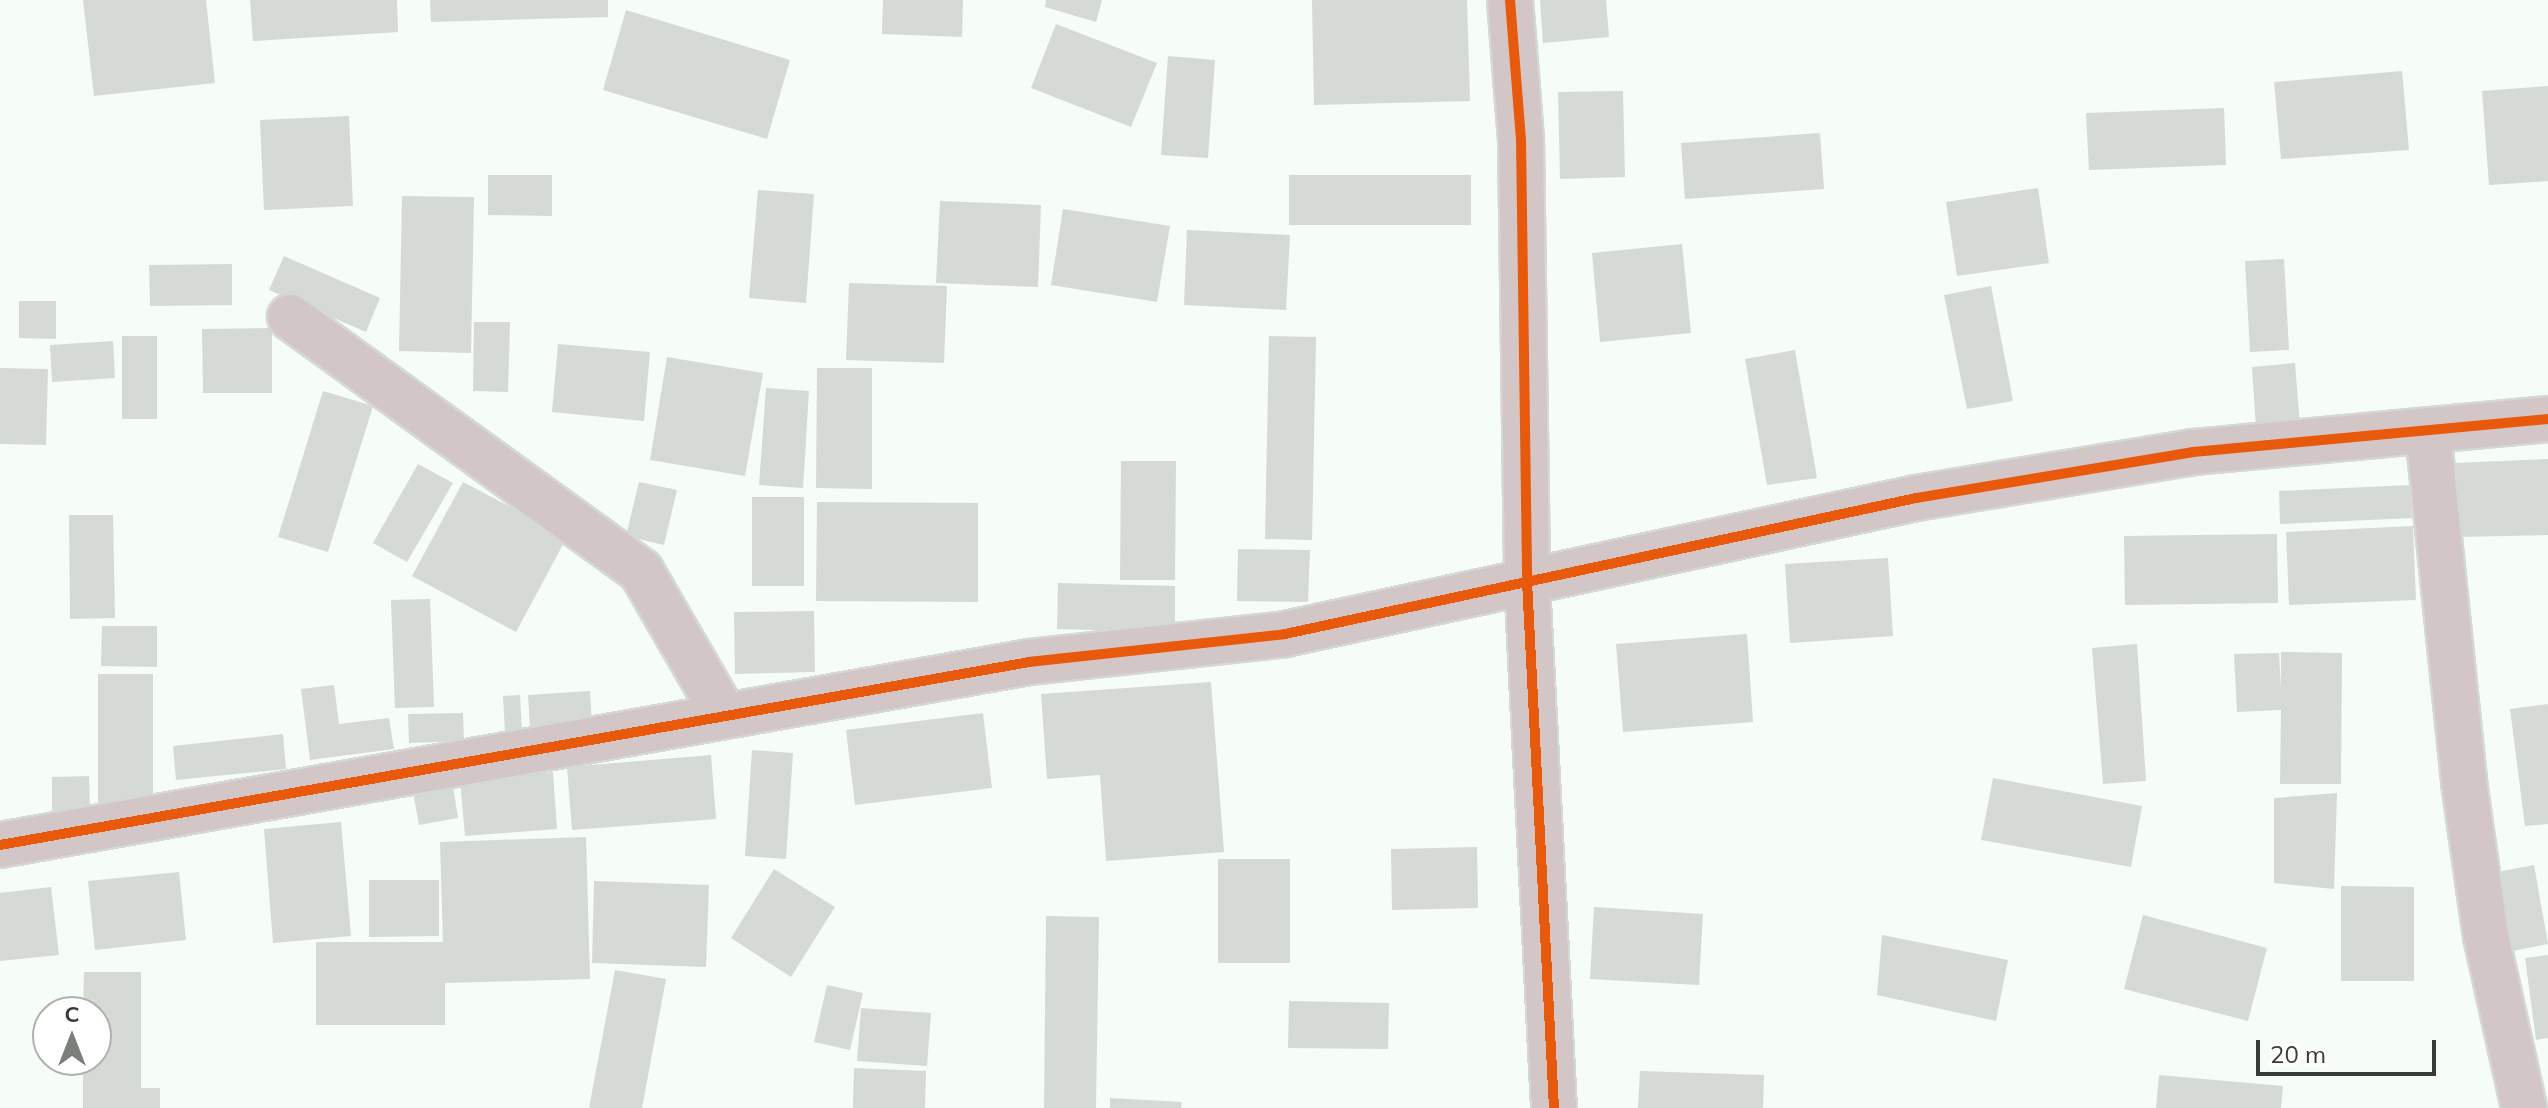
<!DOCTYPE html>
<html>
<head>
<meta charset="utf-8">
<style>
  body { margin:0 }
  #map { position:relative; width:2548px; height:1108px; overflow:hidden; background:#f6fcf6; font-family:Mulish,sans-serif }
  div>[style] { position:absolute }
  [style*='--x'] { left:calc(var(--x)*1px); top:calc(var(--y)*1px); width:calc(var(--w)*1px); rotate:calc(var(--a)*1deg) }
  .building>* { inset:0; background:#d5dad5 }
  .roads { filter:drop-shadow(2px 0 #d4d9d4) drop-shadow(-2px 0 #d4d9d4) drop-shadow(0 2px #d4d9d4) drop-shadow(0 -2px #d4d9d4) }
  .street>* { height:44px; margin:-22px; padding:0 22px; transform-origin:22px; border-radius:22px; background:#d3c6c7 }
  .cycleway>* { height:10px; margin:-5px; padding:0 5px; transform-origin:5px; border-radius:5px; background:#e8590c }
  span { translate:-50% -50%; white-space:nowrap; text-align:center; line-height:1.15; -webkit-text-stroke:7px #fff; paint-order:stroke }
  .north { position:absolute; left:32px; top:996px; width:80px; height:80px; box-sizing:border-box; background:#fff; border:2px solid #afb1af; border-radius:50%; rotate:0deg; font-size:22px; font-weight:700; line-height:32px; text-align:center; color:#373c37 }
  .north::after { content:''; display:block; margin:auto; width:28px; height:36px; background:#7a7f7a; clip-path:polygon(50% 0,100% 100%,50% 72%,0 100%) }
  .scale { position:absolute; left:2256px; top:1040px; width:180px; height:36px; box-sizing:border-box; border:4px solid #373c37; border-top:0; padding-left:10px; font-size:24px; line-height:28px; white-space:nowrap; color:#373c37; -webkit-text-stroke:6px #fff; paint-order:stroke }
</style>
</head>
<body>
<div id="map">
  <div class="building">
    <i style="clip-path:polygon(83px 0,206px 0,215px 83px,94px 96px)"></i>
    <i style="clip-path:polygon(250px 0,397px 0,398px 32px,253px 41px)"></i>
    <i style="clip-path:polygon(430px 0,608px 0,608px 17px,431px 22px)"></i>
    <i style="clip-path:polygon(883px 0,963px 0,962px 37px,882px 34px)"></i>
    <i style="clip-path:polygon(1046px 0,1102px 0,1096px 22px,1045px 7px)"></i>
    <i style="clip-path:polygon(1312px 0,1467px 0,1470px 101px,1314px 105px)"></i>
    <i style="clip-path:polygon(1540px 0,1606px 0,1609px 37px,1543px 43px)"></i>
    <i style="clip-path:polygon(626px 10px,790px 60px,767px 139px,603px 90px)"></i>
    <i style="clip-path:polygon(1056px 24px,1157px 63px,1131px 127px,1031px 88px)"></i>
    <i style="clip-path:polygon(1168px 56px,1215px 60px,1208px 158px,1161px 155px)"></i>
    <i style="clip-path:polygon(2402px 71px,2409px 150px,2281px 159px,2274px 82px)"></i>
    <i style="clip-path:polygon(2548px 86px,2548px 181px,2489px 185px,2482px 91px)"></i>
    <i style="clip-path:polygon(1623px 91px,1625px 177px,1560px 179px,1558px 92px)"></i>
    <i style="clip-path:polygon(2224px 108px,2226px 165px,2089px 170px,2086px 113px)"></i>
    <i style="clip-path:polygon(349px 116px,353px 206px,264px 210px,260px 120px)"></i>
    <i style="clip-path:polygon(1820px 133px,1824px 189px,1685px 199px,1681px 143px)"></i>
    <i style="clip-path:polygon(488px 175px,552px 175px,552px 216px,488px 215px)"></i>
    <i style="clip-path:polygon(1289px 175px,1471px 175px,1471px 225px,1289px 225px)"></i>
    <i style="clip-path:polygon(2038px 188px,2049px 263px,1957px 276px,1946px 202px)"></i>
    <i style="clip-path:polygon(758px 190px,814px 194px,806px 303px,749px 298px)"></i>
    <i style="clip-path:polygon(402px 196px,474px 197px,471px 353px,399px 351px)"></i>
    <i style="clip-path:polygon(940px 201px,1041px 205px,1038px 287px,936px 283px)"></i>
    <i style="clip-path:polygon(1063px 209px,1170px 226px,1157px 302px,1051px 285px)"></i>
    <i style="clip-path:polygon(1187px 230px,1290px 235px,1286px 310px,1184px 305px)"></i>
    <i style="clip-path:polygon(1682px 244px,1691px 333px,1600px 342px,1592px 253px)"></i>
    <i style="clip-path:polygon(284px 256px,380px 298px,366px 332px,269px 290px)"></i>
    <i style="clip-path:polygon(2284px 259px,2289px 350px,2250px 352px,2245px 261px)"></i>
    <i style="clip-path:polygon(232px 264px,232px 305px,150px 306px,149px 265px)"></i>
    <i style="clip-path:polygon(849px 283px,947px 286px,944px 363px,846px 360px)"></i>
    <i style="clip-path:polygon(1991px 286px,2013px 401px,1967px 409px,1944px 295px)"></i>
    <i style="clip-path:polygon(19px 301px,56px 301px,56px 339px,19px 338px)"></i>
    <i style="clip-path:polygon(474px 322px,510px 322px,508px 392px,473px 391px)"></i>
    <i style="clip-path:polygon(272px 328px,272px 393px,203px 393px,202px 329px)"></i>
    <i style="clip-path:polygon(122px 336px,157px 336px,157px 419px,122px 419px)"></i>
    <i style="clip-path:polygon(1269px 336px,1316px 337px,1312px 540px,1265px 539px)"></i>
    <i style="clip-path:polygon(113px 341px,115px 378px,52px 382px,50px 345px)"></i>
    <i style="clip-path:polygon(558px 344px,650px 352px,644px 421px,552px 412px)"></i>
    <i style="clip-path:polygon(1795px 350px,1817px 478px,1767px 485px,1745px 359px)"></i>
    <i style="clip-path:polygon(667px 357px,763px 373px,745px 476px,650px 460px)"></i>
    <i style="clip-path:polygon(2295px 363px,2300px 426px,2256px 429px,2252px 367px)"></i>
    <i style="clip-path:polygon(0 368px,48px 369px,46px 445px,0 444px)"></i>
    <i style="clip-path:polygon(817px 368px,872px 368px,872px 489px,816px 488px)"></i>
    <i style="clip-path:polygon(766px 388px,809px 391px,803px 488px,759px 485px)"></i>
    <i style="clip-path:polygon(323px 391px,373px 406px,328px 552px,278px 537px)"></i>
    <i style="clip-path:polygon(2548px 459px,2548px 535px,2457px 537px,2455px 463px)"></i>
    <i style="clip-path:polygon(1121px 461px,1176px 461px,1175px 580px,1120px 580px)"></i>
    <i style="clip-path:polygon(418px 464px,453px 483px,407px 562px,373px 543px)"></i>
    <i style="clip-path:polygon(463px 482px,567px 537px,516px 632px,412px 576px)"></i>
    <i style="clip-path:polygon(639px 482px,677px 490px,664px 545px,626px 536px)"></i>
    <i style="clip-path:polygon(2410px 485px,2412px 518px,2280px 524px,2279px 491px)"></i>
    <i style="clip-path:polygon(752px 497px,804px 497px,804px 586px,752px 586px)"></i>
    <i style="clip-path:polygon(817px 502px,978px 503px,978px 602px,816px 601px)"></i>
    <i style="clip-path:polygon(69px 515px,113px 515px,115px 618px,70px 619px)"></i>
    <i style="clip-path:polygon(2413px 526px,2416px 600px,2289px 605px,2286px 532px)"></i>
    <i style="clip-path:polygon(2277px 534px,2278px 603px,2125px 605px,2124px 536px)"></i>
    <i style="clip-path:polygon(1238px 549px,1310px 550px,1308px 602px,1237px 601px)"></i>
    <i style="clip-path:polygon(1888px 558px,1893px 636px,1790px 643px,1785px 564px)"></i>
    <i style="clip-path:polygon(1058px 583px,1175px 586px,1175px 632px,1057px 629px)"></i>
    <i style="clip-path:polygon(430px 599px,434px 707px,395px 708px,391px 600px)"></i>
    <i style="clip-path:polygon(814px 611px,815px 672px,735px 674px,734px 612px)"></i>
    <i style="clip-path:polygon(102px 626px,157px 626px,157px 667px,101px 666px)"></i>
    <i style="clip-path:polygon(1747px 634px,1753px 722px,1623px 732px,1616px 644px)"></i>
    <i style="clip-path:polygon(2137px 644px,2146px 781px,2103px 784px,2092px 648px)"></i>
    <i style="clip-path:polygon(2281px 652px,2342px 653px,2341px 784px,2280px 784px,2281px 710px,2237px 712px,2234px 654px,2279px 653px,2281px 689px)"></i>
    <i style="clip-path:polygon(98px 674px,153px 674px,153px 806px,98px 806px)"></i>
    <i style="clip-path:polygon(1211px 682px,1224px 852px,1106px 861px,1100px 775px,1047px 779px,1041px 694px)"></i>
    <i style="clip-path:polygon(334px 685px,339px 724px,389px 718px,394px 749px,310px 760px,301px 689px)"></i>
    <i style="clip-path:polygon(590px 691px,592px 724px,530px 728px,528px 695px)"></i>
    <i style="clip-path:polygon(520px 695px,522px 732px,505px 733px,503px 696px)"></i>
    <i style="clip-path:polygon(2548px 704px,2548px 824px,2525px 826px,2510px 709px)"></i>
    <i style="clip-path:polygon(463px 713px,464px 741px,409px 743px,408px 714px)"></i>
    <i style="clip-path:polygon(983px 713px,992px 788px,855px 805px,846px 730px)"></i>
    <i style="clip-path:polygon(283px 734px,286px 769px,176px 780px,173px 746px)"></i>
    <i style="clip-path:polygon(752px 750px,793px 753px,786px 859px,745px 856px)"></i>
    <i style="clip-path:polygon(711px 755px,716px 819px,572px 830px,567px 767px)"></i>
    <i style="clip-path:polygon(553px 772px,557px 829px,465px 836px,460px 780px)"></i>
    <i style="clip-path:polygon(89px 776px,90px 810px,52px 811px,52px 777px)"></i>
    <i style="clip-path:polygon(1993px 778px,2142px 806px,2131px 867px,1981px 840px)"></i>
    <i style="clip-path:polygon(453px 786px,458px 818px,419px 825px,413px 792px)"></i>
    <i style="clip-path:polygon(2337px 793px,2334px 889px,2274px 883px,2274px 798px)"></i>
    <i style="clip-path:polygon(341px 822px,351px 936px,273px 943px,264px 829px)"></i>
    <i style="clip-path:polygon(586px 837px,590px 979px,445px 983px,445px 1025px,316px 1025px,316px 942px,443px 942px,440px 842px)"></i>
    <i style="clip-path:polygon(1477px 847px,1478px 908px,1392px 910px,1391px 849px)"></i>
    <i style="clip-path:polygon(1218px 859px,1290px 859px,1290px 963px,1218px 963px)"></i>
    <i style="clip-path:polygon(2534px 865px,2548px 944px,2502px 953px,2487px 874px)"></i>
    <i style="clip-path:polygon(774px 869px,835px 907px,791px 977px,731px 938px)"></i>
    <i style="clip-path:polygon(179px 872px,186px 940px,95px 950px,88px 881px)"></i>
    <i style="clip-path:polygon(369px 880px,439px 880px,439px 936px,369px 937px)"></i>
    <i style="clip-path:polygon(594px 881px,709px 885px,706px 967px,592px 963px)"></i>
    <i style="clip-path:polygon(2341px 886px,2414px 887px,2414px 981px,2341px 981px)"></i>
    <i style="clip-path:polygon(51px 887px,59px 955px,0 961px,0 893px)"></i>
    <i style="clip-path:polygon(1594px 907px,1703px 914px,1699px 985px,1590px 979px)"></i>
    <i style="clip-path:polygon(2143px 915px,2267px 948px,2248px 1021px,2124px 989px)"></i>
    <i style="clip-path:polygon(1046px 916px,1099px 917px,1096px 1108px,1044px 1108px)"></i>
    <i style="clip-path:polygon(1882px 935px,2008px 960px,1996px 1021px,1877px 995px)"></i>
    <i style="clip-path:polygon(2548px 955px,2548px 1038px,2536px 1040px,2525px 958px)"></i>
    <i style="clip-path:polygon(615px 970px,666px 979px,642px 1108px,589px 1108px)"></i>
    <i style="clip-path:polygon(84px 972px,141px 972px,141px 1088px,160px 1088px,160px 1108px,83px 1108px,83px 1060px,96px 1060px,96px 1012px,83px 1012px)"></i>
    <i style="clip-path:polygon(827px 985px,863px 993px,850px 1050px,814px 1042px)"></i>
    <i style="clip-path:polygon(1289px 1001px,1389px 1003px,1388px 1049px,1288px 1048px)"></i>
    <i style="clip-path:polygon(861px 1008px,931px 1013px,927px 1066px,857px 1061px)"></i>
    <i style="clip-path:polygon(854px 1068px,926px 1071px,925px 1108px,853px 1108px)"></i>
    <i style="clip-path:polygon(1640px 1071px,1764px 1075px,1763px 1108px,1638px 1108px)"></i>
    <i style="clip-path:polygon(2159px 1075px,2283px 1086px,2281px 1108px,2156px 1108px)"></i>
    <i style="clip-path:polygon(1110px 1098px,1182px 1102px,1181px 1108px,1110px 1108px)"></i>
  </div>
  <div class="roads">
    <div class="street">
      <i style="--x:1510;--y:0;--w:140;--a:85.5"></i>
      <i style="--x:1521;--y:140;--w:441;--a:89.2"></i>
      <i style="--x:1527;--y:581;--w:528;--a:87.07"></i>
      <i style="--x:290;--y:317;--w:433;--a:35.9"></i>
      <i style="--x:641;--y:571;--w:166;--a:60"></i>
      <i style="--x:2428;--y:432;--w:352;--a:84.1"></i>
      <i style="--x:2464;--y:782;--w:156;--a:81.9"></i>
      <i style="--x:2486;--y:936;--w:176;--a:77.5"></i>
      <i style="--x:0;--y:845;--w:1045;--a:-10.08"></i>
      <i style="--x:1029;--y:662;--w:258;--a:-6.2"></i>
      <i style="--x:1285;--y:634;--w:645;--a:-12.16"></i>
      <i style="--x:1916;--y:498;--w:281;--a:-9.4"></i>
      <i style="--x:2193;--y:452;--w:357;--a:-5.3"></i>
    </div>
  </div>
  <div class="cycleway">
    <i style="--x:1510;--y:0;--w:140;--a:85.5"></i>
    <i style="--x:1521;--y:140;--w:441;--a:89.2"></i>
    <i style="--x:1527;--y:581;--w:528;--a:87.07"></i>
    <i style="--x:0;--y:845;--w:1045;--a:-10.08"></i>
    <i style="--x:1029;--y:662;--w:258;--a:-6.2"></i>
    <i style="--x:1285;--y:634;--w:645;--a:-12.16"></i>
    <i style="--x:1916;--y:498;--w:281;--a:-9.4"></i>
    <i style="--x:2193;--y:452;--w:357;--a:-5.3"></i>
  </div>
  <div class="north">С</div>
  <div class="scale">20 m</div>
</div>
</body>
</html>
